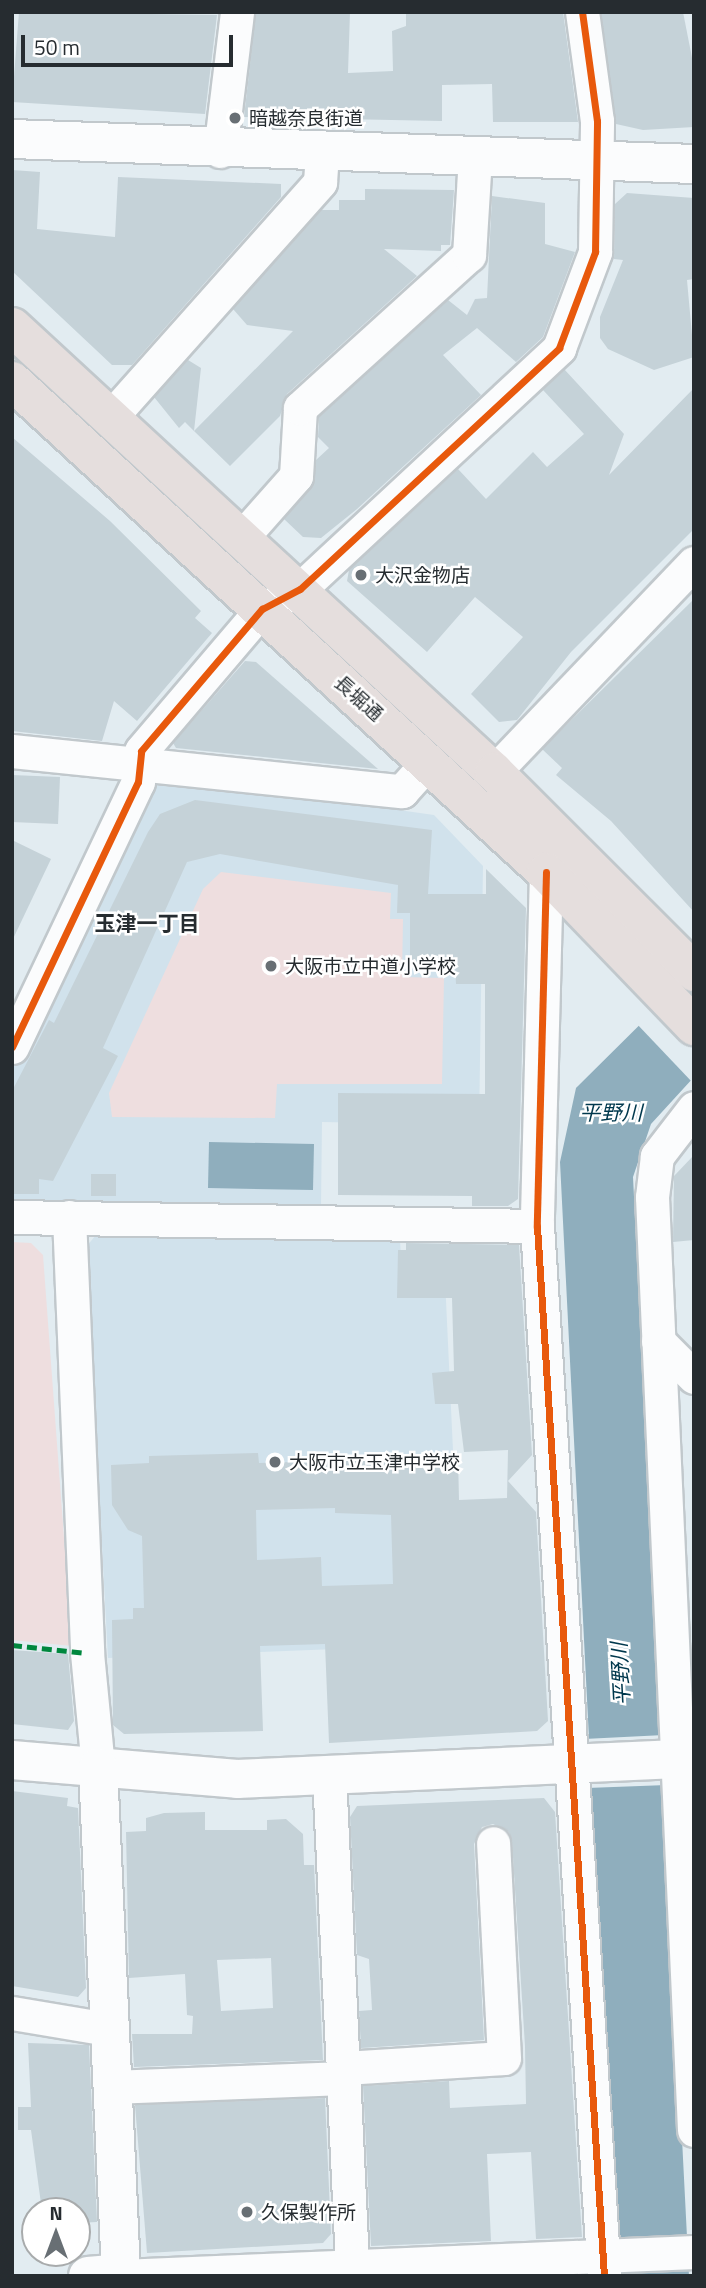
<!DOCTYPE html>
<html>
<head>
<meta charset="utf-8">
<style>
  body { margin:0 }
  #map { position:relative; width:706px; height:2288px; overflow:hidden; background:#e2ecf1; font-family:"Titillium Web","Noto Sans JP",sans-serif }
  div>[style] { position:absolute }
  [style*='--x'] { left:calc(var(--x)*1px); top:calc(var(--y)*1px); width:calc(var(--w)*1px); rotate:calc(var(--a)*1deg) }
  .built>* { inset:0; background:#d1e2ec }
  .green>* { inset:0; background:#eededf }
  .water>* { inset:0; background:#8faebd }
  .pier>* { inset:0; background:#e2ecf1 }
  .building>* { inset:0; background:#c5d2d8 }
  .roads { filter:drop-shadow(2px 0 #c1c8cc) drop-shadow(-2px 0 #c1c8cc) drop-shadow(0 2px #c1c8cc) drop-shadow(0 -2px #c1c8cc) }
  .street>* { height:33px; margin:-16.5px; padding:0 16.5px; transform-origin:16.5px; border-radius:16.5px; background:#fbfcfd }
  .secondary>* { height:38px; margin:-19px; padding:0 19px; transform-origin:19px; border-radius:19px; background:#fbfcfd }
  .highway>* { height:38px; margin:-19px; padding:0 19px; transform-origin:19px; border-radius:19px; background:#e5dedd }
  .quiet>* { height:5px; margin-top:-2.5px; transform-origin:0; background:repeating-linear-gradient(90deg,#00873e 0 10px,transparent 0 15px) }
  .cycleway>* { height:7px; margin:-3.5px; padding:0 3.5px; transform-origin:3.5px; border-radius:3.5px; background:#e8590c }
  .dots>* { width:19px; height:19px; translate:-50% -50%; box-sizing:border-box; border:4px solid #fff; border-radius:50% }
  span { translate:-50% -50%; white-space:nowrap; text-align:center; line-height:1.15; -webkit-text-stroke:5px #fff; paint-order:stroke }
  .poi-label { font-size:19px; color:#262c30 }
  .left { translate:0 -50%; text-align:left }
  .street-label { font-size:19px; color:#262c30 }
  .neighbourhood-label { font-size:21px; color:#262c30; font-weight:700 }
  .water-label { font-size:21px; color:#00384d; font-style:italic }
  .frame { position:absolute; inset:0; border:14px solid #262c30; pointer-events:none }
  .north { position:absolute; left:21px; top:2197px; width:70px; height:70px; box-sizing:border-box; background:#fff; border:2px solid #a8abac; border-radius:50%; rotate:0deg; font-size:19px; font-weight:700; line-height:28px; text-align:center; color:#262c30 }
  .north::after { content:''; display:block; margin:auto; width:24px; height:32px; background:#686f74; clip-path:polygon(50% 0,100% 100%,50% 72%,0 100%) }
  .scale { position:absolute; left:21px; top:35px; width:212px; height:32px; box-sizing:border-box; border:4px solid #262c30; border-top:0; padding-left:9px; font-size:21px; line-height:24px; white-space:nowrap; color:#262c30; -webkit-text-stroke:5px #fff; paint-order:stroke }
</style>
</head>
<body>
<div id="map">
  <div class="built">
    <i style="clip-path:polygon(160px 776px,434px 815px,483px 866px,479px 1125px,322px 1122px,321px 1207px,12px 1203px,12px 1067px,148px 784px)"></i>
    <i style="clip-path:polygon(96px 1235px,400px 1240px,402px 1278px,445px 1279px,462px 1644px,108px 1658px,86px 1247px)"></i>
  </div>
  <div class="green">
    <i style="clip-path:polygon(221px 872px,391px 893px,390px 919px,403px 919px,402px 977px,444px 978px,442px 1084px,277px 1084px,275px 1118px,112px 1117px,109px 1093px,203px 889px)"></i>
    <i style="clip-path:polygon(12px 1242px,31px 1243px,43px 1255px,72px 1646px,12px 1640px)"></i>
  </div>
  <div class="water">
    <i style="clip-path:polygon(694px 971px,694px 1077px,651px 1124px,633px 1177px,689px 2276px,616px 2276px,560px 1162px,576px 1088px)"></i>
    <i style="clip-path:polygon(209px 1142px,314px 1144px,313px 1190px,208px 1188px)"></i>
  </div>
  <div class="pier">
    <i style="clip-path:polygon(694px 968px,694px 1082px,693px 1083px,636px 1023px)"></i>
    <i style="clip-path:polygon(664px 1735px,667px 1785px,587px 1788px,584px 1739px)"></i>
  </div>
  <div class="building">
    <i style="clip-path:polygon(19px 12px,217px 15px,205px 114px,12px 102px)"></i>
    <i style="clip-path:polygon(256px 12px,350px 12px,348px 73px,393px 71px,392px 31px,406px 26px,406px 12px,563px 12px,578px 122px,493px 122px,492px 84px,442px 85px,442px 121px,244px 117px)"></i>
    <i style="clip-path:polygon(601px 12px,683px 12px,694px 68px,694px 127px,643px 130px,616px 124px)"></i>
    <i style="clip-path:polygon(12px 170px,40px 172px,37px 229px,115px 237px,118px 177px,281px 184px,281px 197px,132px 365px,112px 365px,12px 271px)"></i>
    <i style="clip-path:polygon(365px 189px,454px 190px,450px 245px,441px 245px,441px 251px,384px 249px,417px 276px,287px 394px,280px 416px,230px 466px,194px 431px,293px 331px,247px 325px,233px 309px,321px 210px,339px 210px,339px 200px,365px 200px)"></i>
    <i style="clip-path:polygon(627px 193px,694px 198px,694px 279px,687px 280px,694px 357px,654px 370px,608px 349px,600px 338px,600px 317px,623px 260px,614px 259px,615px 204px)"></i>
    <i style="clip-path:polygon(492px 196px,545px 203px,545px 244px,575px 252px,543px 337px,516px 362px,477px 328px,443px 355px,481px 395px,357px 509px,321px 538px,303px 537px,284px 519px,310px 489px,316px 460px,329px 448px,318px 437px,319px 417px,448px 300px,467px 315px,475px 299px,487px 298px)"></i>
    <i style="clip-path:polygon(188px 360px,201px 368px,194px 431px,185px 422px,179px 428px,154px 397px)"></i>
    <i style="clip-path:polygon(564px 369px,624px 434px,609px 475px,694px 388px,694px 529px,571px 652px,517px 720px,499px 722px,471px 694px,523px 637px,475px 597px,427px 652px,347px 581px,349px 570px,458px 469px,486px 499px,533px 452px,547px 467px,584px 434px,543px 390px)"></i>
    <i style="clip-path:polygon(12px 437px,110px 521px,201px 611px,195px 618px,212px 633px,137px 721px,114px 701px,102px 741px,12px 731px)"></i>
    <i style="clip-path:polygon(694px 599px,694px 912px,611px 821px,556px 775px,562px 768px,542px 749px)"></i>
    <i style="clip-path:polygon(245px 661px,256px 662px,378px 769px,176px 748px,173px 743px)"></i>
    <i style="clip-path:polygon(12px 775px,60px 777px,58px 824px,12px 822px)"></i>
    <i style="clip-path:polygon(195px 800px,432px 830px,428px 894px,486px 894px,486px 869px,526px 908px,518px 1199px,508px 1206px,472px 1206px,472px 1196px,338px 1195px,338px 1093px,485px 1094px,485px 984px,456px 984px,455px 965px,410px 964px,410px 913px,397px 913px,398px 885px,220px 854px,187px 862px,103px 1048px,118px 1056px,53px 1181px,39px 1179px,39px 1194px,12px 1194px,12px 1091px,49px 1020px,54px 1023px,148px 832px,160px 814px)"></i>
    <i style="clip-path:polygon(12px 840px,51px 859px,12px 941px)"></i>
    <i style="clip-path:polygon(694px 1155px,694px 1240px,673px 1242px,674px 1176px)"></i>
    <i style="clip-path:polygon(91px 1174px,116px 1174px,116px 1196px,91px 1196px)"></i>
    <i style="clip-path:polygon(evenodd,406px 1243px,519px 1245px,532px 1455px,508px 1481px,536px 1512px,548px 1721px,537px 1731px,329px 1743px,325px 1644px,260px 1646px,263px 1731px,124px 1734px,113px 1725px,112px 1620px,133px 1619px,133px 1608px,144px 1608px,142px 1536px,128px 1530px,112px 1505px,111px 1465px,149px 1463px,149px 1456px,258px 1453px,259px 1463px,458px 1457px,459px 1500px,507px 1498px,508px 1450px,464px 1452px,458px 1404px,435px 1404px,432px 1373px,454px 1371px,452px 1298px,397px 1298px,398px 1250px,406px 1250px,406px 1243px,335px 1508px,335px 1513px,391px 1515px,393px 1584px,322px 1586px,321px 1557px,257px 1560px,256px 1510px,335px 1508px)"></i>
    <i style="clip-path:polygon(12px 1650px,68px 1654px,74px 1721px,68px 1730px,12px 1724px)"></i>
    <i style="clip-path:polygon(12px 1791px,68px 1798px,67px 1806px,78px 1808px,86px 1988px,78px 1997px,12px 1986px)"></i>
    <i style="clip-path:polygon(544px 1798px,555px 1812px,582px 2237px,536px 2239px,531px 2152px,487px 2154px,491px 2241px,371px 2246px,363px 2086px,449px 2081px,450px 2108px,526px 2104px,525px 2046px,512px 1842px,509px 1832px,493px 1824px,482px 1827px,474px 1844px,484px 2040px,361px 2048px,359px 2011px,372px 2010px,369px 1959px,357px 1955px,350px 1817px,357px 1806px)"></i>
    <i style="clip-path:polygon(evenodd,205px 1812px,205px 1830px,267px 1830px,267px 1820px,286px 1819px,303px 1834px,304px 1865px,314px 1865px,323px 2060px,134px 2067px,132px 2034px,192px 2034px,193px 2016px,187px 2015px,185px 1974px,129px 1978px,126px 1832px,146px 1831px,146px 1818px,164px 1813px,205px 1812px,271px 1958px,273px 2008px,221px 2011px,217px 1960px,271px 1958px)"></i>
    <i style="clip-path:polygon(28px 2043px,89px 2045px,97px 2222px,77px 2223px,77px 2211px,42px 2211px,31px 2130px,18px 2130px,18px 2107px,31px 2107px)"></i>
    <i style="clip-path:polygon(325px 2098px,331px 2234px,323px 2243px,147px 2253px,135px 2105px)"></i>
  </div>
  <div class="roads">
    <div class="street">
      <i style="--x:220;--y:151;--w:140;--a:-83"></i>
      <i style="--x:110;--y:418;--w:316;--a:-48.3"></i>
      <i style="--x:320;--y:182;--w:28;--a:-86"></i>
      <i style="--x:243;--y:536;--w:80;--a:-48.5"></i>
      <i style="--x:296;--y:476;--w:68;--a:-86.6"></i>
      <i style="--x:300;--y:408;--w:228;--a:-42.2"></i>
      <i style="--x:469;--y:255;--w:97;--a:-86.5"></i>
      <i style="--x:12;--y:751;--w:392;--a:5.9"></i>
      <i style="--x:402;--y:791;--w:40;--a:-48"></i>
      <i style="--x:494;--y:772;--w:289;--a:-46.3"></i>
      <i style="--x:546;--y:872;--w:354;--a:91.5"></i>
      <i style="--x:537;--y:1226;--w:1052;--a:86.35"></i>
      <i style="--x:12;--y:1047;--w:293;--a:-64.6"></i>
      <i style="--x:138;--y:782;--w:31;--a:-84"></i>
      <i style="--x:141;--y:751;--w:187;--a:-49.6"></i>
      <i style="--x:262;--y:609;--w:43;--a:-27.8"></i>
      <i style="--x:300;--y:589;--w:354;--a:-42.9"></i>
      <i style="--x:559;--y:348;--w:103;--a:-69.4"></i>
      <i style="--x:595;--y:252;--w:131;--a:-89.1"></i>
      <i style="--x:597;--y:121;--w:110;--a:-97.8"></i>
      <i style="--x:694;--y:1108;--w:61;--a:127.6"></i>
      <i style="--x:657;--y:1156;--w:41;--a:97"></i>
      <i style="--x:652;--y:1197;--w:934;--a:87.42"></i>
      <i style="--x:12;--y:1217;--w:525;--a:0.98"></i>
      <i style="--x:69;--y:1217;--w:436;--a:87.6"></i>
      <i style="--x:87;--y:1653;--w:116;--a:84.5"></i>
      <i style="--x:658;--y:1341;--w:51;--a:45"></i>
      <i style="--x:329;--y:1775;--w:490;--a:87.3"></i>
      <i style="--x:12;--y:2013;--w:97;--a:9.5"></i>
      <i style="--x:344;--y:2068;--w:160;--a:-3.6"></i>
      <i style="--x:504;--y:2058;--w:215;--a:-92.9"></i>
      <i style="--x:111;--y:2087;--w:233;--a:-2.2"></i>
      <i style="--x:121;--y:2276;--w:574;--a:-2.4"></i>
    </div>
    <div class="secondary">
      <i style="--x:12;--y:139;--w:682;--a:2.1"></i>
      <i style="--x:12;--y:1760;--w:226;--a:4.8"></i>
      <i style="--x:237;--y:1779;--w:457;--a:-2.6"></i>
      <i style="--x:88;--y:2276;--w:33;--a:-5"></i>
      <i style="--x:121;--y:2273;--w:506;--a:-92.61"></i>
    </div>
    <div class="highway">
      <i style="--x:12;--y:327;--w:656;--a:42.71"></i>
      <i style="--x:494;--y:772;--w:283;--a:45"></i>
      <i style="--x:12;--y:381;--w:725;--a:42.6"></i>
      <i style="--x:546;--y:872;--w:214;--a:46.1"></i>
    </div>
  </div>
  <div class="quiet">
    <i style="--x:12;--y:1645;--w:75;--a:6.1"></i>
  </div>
  <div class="cycleway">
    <i style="--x:546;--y:872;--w:354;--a:91.5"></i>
    <i style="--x:537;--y:1226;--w:1052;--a:86.35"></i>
    <i style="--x:12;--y:1047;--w:293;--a:-64.6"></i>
    <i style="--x:138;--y:782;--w:31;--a:-84"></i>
    <i style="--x:141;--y:751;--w:187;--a:-49.6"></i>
    <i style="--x:262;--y:609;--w:43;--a:-27.8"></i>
    <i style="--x:300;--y:589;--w:354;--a:-42.9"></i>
    <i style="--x:559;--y:348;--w:103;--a:-69.4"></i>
    <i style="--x:595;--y:252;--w:131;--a:-89.1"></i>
    <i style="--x:597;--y:121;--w:110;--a:-97.8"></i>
  </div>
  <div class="dots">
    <i style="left:235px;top:118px;background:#686f74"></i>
    <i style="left:361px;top:575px;background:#686f74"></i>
    <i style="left:271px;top:966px;background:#686f74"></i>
    <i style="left:275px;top:1462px;background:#686f74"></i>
    <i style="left:247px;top:2212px;background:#686f74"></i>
  </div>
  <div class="poi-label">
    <span class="left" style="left:249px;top:118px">暗越奈良街道</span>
    <span class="left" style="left:375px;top:575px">大沢金物店</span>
    <span class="left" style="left:285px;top:966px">大阪市立中道小学校</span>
    <span class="left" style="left:289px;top:1462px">大阪市立玉津中学校</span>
    <span class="left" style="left:261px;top:2212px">久保製作所</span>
  </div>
  <div class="street-label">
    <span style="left:359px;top:698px;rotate:42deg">長堀通</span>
  </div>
  <div class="neighbourhood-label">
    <span style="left:147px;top:923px">玉津一丁目</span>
  </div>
  <div class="water-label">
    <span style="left:611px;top:1112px">平野川</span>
    <span style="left:620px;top:1674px;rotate:-93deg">平野川</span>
  </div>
  <div class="frame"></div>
  <div class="north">N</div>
  <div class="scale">50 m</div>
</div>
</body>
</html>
